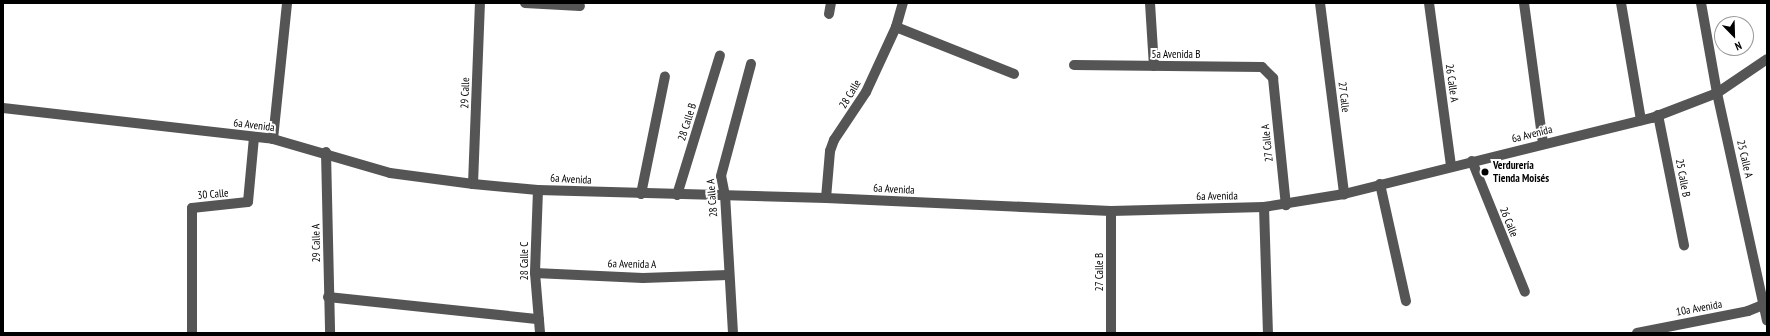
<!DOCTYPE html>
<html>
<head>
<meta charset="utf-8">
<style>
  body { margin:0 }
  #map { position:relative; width:1770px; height:336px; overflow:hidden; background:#fff; font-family:"PT Sans Narrow",sans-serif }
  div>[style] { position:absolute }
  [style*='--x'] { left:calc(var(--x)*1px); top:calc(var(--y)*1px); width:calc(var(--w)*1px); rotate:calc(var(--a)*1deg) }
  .minor>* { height:10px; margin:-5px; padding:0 5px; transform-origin:5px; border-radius:5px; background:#555 }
  .dots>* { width:11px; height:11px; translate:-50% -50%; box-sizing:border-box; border:2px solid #fff; border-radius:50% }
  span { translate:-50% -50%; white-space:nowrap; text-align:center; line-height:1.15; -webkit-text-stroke:4px #fff; paint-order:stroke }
  .street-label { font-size:11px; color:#000 }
  .poi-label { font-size:11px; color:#000; font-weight:700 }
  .left { translate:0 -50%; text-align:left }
  .frame { position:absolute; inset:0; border:4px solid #000; pointer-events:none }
  .north { position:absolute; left:1714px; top:16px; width:40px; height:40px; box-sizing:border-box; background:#fff; border:1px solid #999; border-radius:50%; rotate:157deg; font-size:11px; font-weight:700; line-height:16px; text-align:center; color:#000 }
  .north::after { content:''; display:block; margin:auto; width:14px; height:18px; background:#000; clip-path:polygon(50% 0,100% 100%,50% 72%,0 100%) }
</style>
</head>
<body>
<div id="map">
  <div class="minor">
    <i style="--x:525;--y:3;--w:55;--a:3.1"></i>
    <i style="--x:1150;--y:3;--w:63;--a:86.4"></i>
    <i style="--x:1320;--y:3;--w:193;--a:82.8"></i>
    <i style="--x:1429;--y:3;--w:164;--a:82.3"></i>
    <i style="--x:1524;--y:3;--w:141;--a:82.3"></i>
    <i style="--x:1621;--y:3;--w:119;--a:80.3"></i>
    <i style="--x:1701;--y:3;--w:91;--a:79.9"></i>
    <i style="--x:1717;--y:93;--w:233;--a:77.6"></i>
    <i style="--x:829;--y:14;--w:11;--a:-80"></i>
    <i style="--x:896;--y:27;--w:127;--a:21.7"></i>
    <i style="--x:1074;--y:65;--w:188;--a:0.6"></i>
    <i style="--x:1262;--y:67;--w:16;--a:45"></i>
    <i style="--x:1273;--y:78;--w:128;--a:84.2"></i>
    <i style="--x:3;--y:108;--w:272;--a:6.5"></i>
    <i style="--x:273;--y:139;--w:122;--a:16.2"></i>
    <i style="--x:390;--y:173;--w:84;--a:7.5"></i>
    <i style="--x:473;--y:184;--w:65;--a:5.3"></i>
    <i style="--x:538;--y:190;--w:288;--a:1.6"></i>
    <i style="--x:826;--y:198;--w:285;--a:2.6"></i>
    <i style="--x:1111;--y:211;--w:153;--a:-1.5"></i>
    <i style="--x:1264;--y:207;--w:81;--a:-9.2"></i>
    <i style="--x:1344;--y:194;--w:317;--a:-13.9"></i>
    <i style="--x:1652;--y:118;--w:70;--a:-21"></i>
    <i style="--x:1717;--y:93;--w:60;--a:-34.2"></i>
    <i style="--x:1658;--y:115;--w:133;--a:78.7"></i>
    <i style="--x:273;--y:139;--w:137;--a:-84.1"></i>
    <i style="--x:326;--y:152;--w:181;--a:88.7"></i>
    <i style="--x:1472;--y:161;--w:141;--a:68"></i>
    <i style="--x:473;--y:184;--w:181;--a:-87.8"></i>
    <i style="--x:1380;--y:184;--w:120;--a:77.5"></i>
    <i style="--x:538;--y:190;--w:83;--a:92.1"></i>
    <i style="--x:535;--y:273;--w:60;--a:85.2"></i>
    <i style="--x:641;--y:194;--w:120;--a:-78.5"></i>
    <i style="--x:677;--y:195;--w:146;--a:-72.9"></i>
    <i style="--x:826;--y:198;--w:47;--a:-85.1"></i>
    <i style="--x:830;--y:151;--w:12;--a:-70"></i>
    <i style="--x:834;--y:140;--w:58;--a:-56.3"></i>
    <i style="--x:866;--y:92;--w:72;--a:-65.2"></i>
    <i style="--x:896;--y:27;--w:25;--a:-74"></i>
    <i style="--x:1264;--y:207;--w:126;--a:88.2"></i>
    <i style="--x:535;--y:273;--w:108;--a:2.7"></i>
    <i style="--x:643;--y:278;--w:85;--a:-2"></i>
    <i style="--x:328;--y:297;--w:212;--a:6"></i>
    <i style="--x:192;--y:333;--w:125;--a:-90"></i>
    <i style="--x:192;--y:208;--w:56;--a:-6.1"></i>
    <i style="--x:248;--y:202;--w:65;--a:-84.7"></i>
    <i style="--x:733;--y:333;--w:137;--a:-93.3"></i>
    <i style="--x:725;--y:196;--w:20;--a:-101"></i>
    <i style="--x:721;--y:176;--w:116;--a:-75"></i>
    <i style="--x:1111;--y:333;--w:122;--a:-90"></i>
    <i style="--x:1637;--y:333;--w:113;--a:-11.2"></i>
    <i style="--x:1748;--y:311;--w:18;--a:-22"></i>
  </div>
  <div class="dots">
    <i style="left:1485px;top:172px;background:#000"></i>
  </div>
  <div class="street-label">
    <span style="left:1176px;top:54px">5a Avenida B</span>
    <span style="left:1452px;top:83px;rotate:82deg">26 Calle A</span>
    <span style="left:465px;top:93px;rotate:-88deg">29 Calle</span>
    <span style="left:850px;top:94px;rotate:-59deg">28 Calle</span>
    <span style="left:1344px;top:97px;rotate:83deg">27 Calle</span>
    <span style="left:687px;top:122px;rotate:-73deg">28 Calle B</span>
    <span style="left:254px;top:125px;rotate:7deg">6a Avenida</span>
    <span style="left:1532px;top:134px;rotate:-14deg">6a Avenida</span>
    <span style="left:1267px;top:143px;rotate:-96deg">27 Calle A</span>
    <span style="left:1745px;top:159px;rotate:77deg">25 Calle A</span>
    <span style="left:1683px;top:178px;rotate:79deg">25 Calle B</span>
    <span style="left:571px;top:179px;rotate:3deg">6a Avenida</span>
    <span style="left:894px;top:189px;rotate:3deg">6a Avenida</span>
    <span style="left:213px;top:194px;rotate:-5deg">30 Calle</span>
    <span style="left:1217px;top:196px;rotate:-1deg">6a Avenida</span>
    <span style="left:712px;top:198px;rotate:-95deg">28 Calle A</span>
    <span style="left:1509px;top:222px;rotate:68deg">26 Calle</span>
    <span style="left:316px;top:243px;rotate:-91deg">29 Calle A</span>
    <span style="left:524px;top:261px;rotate:-90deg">28 Calle C</span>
    <span style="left:632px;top:264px;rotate:1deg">6a Avenida A</span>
    <span style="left:1099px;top:272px;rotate:-90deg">27 Calle B</span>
    <span style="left:1699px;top:308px;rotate:-10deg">10a Avenida</span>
  </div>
  <div class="poi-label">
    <span class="left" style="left:1493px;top:172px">Verdurería<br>Tienda Moisés</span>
  </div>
  <div class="frame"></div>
  <div class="north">N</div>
</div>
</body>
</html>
